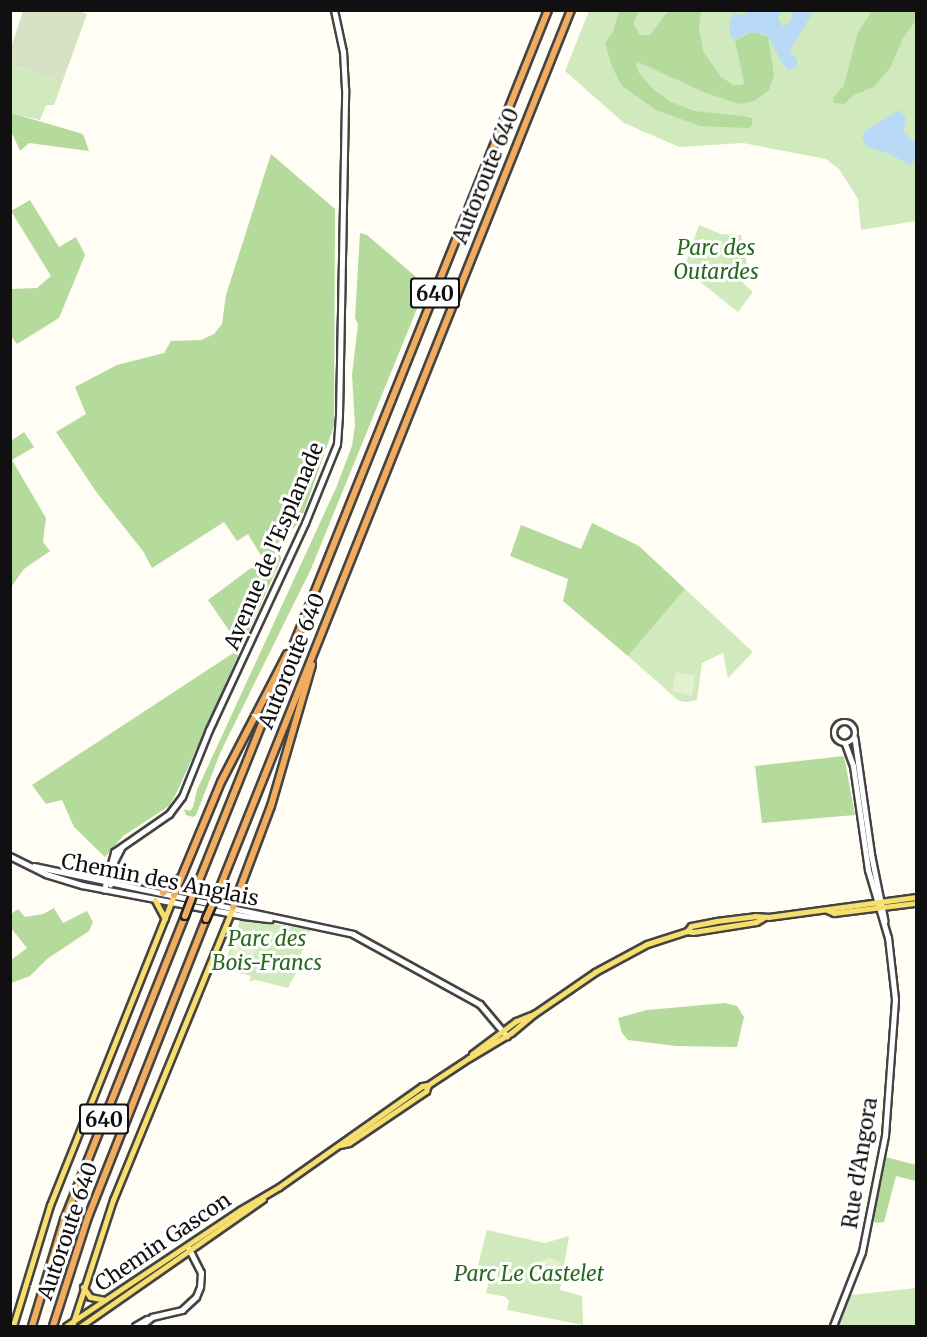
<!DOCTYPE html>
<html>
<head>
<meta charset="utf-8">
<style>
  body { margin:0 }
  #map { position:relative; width:927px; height:1337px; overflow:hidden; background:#fffdf4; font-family:Merriweather,serif }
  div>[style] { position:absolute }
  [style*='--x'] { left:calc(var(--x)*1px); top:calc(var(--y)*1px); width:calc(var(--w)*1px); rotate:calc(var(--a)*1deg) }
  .green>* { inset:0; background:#d1eabd }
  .forest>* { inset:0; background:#b4da9c }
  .cemetery>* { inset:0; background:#d6e2c3 }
  .pitch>* { inset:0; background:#e3f1ce }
  .water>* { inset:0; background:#b9daf6 }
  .roads { filter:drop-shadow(2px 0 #434343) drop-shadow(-2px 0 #434343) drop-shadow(0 2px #434343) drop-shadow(0 -2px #434343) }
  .minor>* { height:4.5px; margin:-2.25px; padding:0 2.25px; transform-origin:2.25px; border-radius:2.25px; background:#fff }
  .minor>.ring { margin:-2.25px; padding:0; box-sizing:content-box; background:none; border:4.5px solid #fff; border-radius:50% }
  .major>* { height:5px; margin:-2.5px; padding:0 2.5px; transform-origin:2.5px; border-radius:2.5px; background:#f6df6c }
  .highway>* { height:6px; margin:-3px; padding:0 3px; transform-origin:3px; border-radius:3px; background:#f2ac5e }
  .bridges { filter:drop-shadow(2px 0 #212121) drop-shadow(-2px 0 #212121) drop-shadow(0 2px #212121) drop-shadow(0 -2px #212121) }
  .highway-bridge>* { height:6px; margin:-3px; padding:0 3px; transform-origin:3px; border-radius:3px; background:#f2ac5e }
  span { translate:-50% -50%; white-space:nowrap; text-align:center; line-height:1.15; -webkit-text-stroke:6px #fff; paint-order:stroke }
  .shield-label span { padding:2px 4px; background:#fff; border:2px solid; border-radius:4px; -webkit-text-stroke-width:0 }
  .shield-label { font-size:20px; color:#101010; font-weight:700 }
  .street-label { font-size:21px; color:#101010 }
  .park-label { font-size:21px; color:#2a6820; font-style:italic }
  .frame { position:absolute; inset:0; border:12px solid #101010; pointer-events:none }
</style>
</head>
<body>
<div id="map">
  <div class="green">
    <i style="clip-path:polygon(589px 11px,916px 11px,916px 221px,861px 230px,858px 199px,839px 169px,826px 159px,743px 143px,679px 147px,624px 123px,565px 71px)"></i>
    <i style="clip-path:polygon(10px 65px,62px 83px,54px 105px,46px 105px,40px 120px,11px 113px)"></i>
    <i style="clip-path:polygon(699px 225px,721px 234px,741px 235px,747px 265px,738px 278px,753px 292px,738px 312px,684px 269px)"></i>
    <i style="clip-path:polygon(685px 589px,753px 652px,728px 678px,723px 653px,702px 663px,697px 700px,687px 702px,679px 701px,628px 656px)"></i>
    <i style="clip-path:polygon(241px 918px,311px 930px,294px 970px,297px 971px,288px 988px,256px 980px,249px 981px,251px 976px,223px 968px)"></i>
    <i style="clip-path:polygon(487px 1230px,545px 1243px,569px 1236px,560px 1290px,582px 1296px,583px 1325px,507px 1310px,509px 1301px,506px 1297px,486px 1293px,491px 1272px,477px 1269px)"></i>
    <i style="clip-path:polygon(916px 1288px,916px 1326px,837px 1326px,851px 1295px)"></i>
  </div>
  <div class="forest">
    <i style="clip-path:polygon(619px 11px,639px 11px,633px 24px,640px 35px,650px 35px,668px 11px,701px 11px,699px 28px,703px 51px,720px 76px,733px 85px,743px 85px,744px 82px,735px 41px,753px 31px,768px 37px,774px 75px,769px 90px,754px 101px,739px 104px,706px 93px,638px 62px,636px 65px,639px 73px,653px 89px,671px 102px,694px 111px,743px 116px,752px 118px,752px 125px,748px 128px,700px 126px,656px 110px,622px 86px,612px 67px,605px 43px,613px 32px)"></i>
    <i style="clip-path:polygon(872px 11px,916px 11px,916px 20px,903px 38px,890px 68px,874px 87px,854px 95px,844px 104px,834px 103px,833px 98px,844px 85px,858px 32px)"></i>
    <i style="clip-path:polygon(11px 113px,83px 134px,89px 151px,29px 143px,20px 151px,11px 131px)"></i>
    <i style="clip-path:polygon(271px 154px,335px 209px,334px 426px,301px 520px,278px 544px,281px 559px,177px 792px,169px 806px,123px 836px,105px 857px,74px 827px,62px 800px,46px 804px,32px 785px,241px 648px,208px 600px,263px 559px,248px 534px,237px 541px,224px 522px,152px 568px,143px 551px,97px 493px,56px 432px,86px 414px,75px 387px,117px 365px,164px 353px,171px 341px,201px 340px,214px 334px,222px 324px,226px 295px)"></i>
    <i style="clip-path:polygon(30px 200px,59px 247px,76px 237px,85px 255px,59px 318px,17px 344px,11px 336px,11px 289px,37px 288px,51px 276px,11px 211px)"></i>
    <i style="clip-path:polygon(360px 233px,367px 235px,415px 276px,425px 289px,311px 569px,221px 751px,196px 815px,193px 817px,186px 815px,184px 809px,190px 811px,193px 807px,197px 790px,336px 488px,352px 446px,355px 425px,352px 375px,358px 324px,355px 318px)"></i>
    <i style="clip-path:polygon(24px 432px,34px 447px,12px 460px,46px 518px,43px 542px,50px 551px,24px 569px,11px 587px,11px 441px)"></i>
    <i style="clip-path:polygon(592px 523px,639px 546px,685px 589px,628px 656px,563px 601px,568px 579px,510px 556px,521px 525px,581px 549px)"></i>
    <i style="clip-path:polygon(844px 756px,855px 815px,762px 823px,755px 766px)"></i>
    <i style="clip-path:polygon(54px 908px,63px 923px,87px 911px,93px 922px,89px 931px,47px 959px,30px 976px,11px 983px,11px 960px,27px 948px,11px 928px,11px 914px,18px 909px,25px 917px,43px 914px)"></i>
    <i style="clip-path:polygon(725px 1003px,737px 1006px,744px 1017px,737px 1047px,676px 1046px,628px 1040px,622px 1033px,618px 1018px,647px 1010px)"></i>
    <i style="clip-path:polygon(886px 1157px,916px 1165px,916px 1181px,896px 1176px,884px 1222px,876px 1223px,871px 1219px)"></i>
  </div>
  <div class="cemetery">
    <i style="clip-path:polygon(77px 10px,87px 14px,62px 83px,11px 65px,11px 48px,23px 11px)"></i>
  </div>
  <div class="pitch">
    <i style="clip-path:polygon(676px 672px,695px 676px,692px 696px,672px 691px)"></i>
    <i style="clip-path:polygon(243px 930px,261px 939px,250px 963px,231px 953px)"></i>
    <i style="clip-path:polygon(548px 1258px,561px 1262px,558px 1280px,551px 1285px,532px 1280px,533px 1270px,541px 1261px)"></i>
  </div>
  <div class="water">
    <i style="clip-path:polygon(749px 11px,783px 11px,778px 17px,782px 26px,789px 24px,794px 11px,804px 11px,812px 14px,791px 48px,790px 52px,797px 59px,797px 66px,789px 70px,784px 66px,768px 37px,762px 33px,746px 33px,735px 41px,731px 37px,729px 24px,733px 13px,745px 15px)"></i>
    <i style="clip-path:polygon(899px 110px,906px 118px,903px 132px,916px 143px,916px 159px,910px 165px,892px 155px,867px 147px,862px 138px,865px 131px)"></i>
  </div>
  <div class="roads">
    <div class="minor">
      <i class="ring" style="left:834px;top:722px;width:17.5px;height:17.5px"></i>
      <i style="--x:855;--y:738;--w:120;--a:81.9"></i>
      <i style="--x:872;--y:857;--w:65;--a:78.5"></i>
      <i style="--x:10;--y:856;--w:40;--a:26.6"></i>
      <i style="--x:46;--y:874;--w:38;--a:17"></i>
      <i style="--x:82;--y:885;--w:165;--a:10.8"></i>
      <i style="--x:244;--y:916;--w:26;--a:7"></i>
      <i style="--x:34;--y:866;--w:326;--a:12"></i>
      <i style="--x:353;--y:934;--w:145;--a:28.9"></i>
      <i style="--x:480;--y:1004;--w:42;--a:49.8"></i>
      <i style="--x:110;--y:885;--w:23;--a:-80"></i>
      <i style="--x:114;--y:862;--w:16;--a:-63"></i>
      <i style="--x:104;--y:890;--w:39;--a:-75"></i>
      <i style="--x:114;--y:852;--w:67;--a:-34.6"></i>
      <i style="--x:169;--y:814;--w:21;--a:-53"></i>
      <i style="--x:182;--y:797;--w:72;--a:-68.1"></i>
      <i style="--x:209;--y:730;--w:228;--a:-65.1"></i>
      <i style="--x:305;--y:523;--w:85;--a:-67.9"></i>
      <i style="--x:337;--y:444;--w:29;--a:-86"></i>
      <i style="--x:339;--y:415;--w:326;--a:-88.9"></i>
      <i style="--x:345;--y:89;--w:37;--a:-93"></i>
      <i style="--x:343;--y:52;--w:43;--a:-102.1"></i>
      <i style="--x:135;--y:1326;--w:14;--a:-30"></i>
      <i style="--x:141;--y:1326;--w:14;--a:-39"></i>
      <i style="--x:152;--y:1317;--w:31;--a:-13"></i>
      <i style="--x:182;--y:1310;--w:19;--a:-43"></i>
      <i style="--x:196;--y:1297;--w:11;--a:-68"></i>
      <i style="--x:200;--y:1287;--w:14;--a:-86"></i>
      <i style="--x:201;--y:1273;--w:28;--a:-117"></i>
      <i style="--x:833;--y:1326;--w:79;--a:-68.6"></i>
      <i style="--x:862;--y:1252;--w:118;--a:-78.8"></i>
      <i style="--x:885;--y:1136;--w:137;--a:-85.8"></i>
      <i style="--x:895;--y:999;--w:61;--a:-96.5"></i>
      <i style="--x:888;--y:938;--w:71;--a:-106.4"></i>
      <i style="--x:868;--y:870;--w:105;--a:-98.2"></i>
      <i style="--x:853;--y:766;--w:23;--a:-110"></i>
    </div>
    <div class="major">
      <i style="--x:155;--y:900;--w:21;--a:62"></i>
      <i style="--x:827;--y:910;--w:8;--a:23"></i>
      <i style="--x:834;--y:913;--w:83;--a:-7"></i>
      <i style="--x:687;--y:931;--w:6;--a:9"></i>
      <i style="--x:693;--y:932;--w:64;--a:-9"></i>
      <i style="--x:756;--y:922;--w:8;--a:-30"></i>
      <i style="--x:472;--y:1054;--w:55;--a:-36.9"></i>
      <i style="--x:516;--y:1021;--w:16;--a:-22"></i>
      <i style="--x:340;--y:1145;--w:9;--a:-13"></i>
      <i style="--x:349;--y:1143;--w:93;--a:-34"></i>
      <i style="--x:426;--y:1091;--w:6;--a:-72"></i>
      <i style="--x:428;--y:1085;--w:49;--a:-33.4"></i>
      <i style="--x:469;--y:1058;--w:49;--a:-30.8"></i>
      <i style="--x:511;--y:1033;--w:30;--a:-40"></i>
      <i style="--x:534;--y:1014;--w:74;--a:-34.5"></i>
      <i style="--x:595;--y:972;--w:59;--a:-28.3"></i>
      <i style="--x:647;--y:944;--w:42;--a:-18"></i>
      <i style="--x:687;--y:931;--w:6;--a:-51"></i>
      <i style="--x:691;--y:926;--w:25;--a:-11"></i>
      <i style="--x:716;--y:921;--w:39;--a:-7"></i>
      <i style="--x:755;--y:916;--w:14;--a:4"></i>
      <i style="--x:769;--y:917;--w:148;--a:-7.7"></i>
      <i style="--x:83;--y:1287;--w:12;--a:55"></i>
      <i style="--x:90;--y:1297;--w:15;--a:11"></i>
      <i style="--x:13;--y:1326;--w:127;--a:-73"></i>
      <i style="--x:50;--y:1205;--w:334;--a:-68.2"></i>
      <i style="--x:66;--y:1326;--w:209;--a:-33.7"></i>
      <i style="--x:240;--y:1210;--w:45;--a:-30.5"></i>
      <i style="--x:279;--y:1187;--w:175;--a:-35.2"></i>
      <i style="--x:422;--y:1086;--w:6;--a:-9"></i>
      <i style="--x:72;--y:1326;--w:133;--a:-72"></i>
      <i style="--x:113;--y:1200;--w:317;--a:-67.7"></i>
      <i style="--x:81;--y:1326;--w:222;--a:-34.9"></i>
    </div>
    <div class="highway">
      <i style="--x:196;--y:888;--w:946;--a:-68.15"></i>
      <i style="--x:218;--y:892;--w:950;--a:-68.19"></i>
      <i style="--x:163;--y:893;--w:21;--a:-41"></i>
      <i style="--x:174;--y:895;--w:122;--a:-67.4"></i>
      <i style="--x:221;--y:782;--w:144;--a:-62.7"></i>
      <i style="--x:233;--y:907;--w:108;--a:-69.4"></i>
      <i style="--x:271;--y:806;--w:147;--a:-73.8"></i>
      <i style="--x:32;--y:1326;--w:111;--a:-73.2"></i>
      <i style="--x:64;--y:1220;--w:327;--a:-68.3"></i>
      <i style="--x:53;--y:1326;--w:114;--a:-72.2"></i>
      <i style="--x:88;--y:1217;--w:321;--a:-68.4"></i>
    </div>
  </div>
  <div class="bridges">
    <div class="highway-bridge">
      <i style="--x:185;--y:916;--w:30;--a:-69"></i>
      <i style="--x:206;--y:919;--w:30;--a:-66"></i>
    </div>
  </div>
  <div class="shield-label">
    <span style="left:435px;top:293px">640</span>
    <span style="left:104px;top:1119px">640</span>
  </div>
  <div class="street-label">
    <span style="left:486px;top:176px;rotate:-68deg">Autoroute 640</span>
    <span style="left:274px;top:546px;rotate:-67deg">Avenue de l'Esplanade</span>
    <span style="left:292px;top:661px;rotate:-68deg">Autoroute 640</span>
    <span style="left:160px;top:880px;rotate:11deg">Chemin des Anglais</span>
    <span style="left:860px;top:1163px;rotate:-81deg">Rue d'Angora</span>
    <span style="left:68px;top:1231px;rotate:-71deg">Autoroute 640</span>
    <span style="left:163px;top:1242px;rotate:-34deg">Chemin Gascon</span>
  </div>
  <div class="park-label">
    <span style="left:716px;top:260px">Parc des<br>Outardes</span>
    <span style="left:267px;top:951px">Parc des<br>Bois-Francs</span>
    <span style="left:529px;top:1274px">Parc Le Castelet</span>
  </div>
  <div class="frame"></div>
</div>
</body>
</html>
